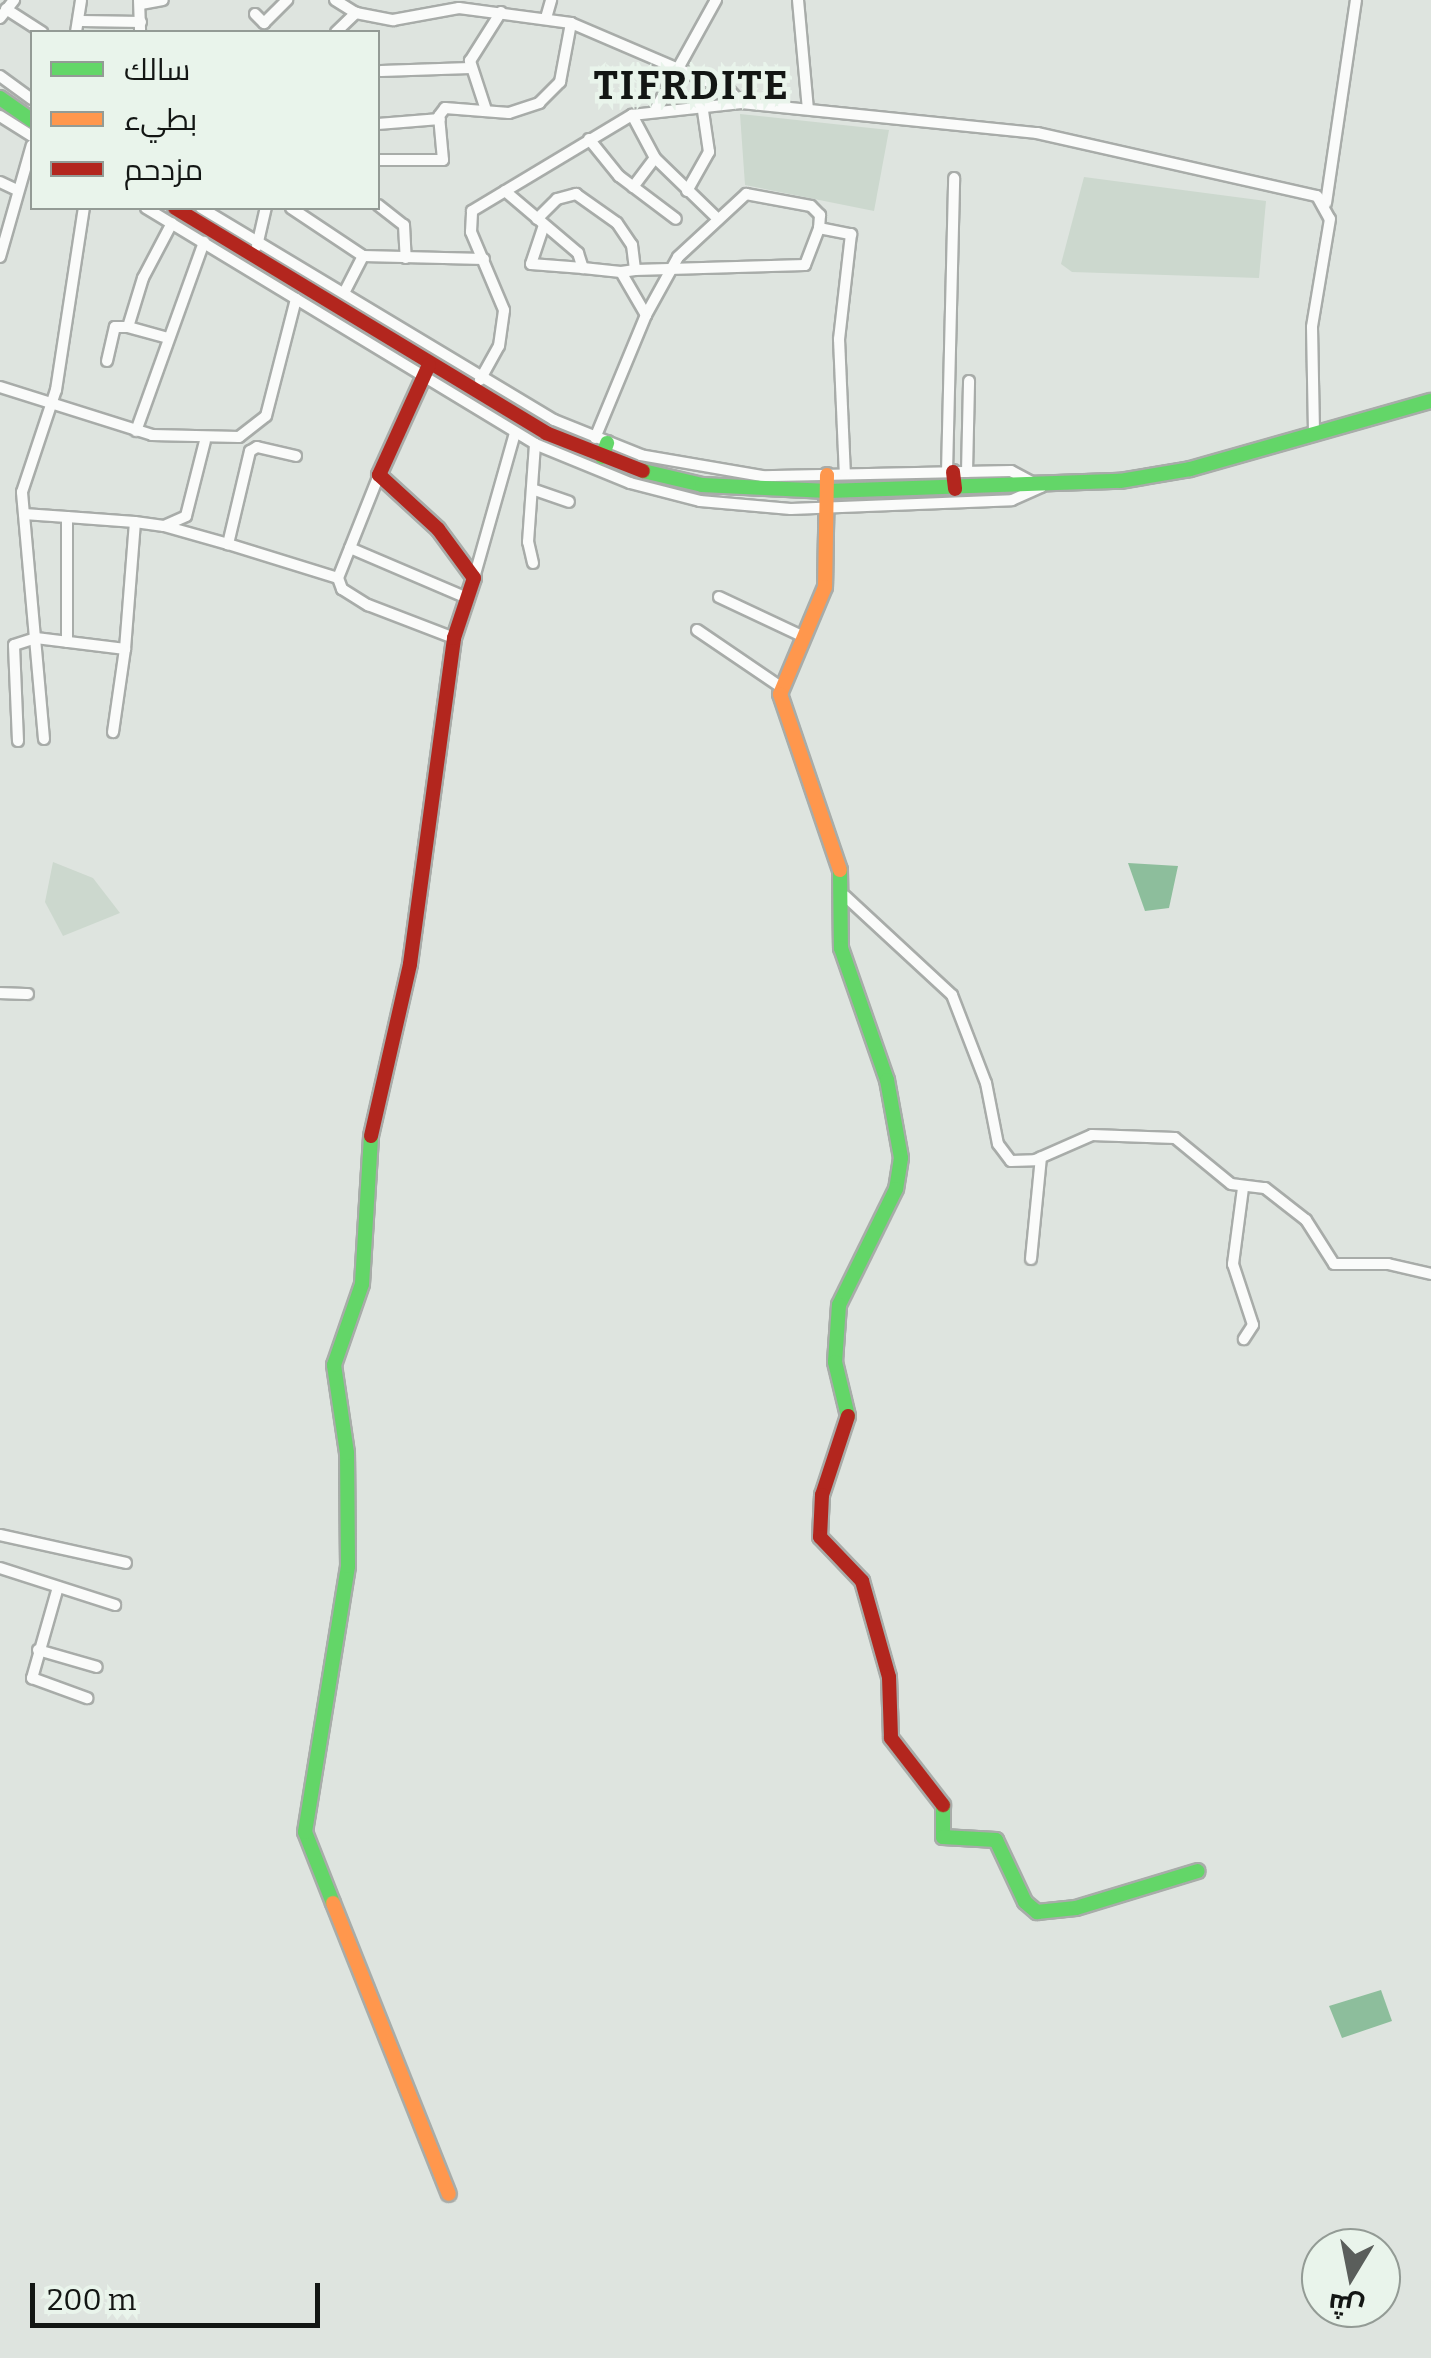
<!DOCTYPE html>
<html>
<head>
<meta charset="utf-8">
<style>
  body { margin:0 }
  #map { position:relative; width:1431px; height:2358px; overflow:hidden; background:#dee4df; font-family:Bitter,Cairo,serif }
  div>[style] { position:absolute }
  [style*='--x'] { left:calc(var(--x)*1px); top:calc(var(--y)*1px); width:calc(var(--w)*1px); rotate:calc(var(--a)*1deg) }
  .built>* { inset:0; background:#ccd8ce }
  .water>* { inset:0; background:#8dbe9c }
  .roads { filter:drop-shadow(2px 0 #a8aca9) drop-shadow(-2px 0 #a8aca9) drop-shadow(0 2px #a8aca9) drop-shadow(0 -2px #a8aca9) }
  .street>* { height:10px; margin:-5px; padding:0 5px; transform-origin:5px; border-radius:5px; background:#fafbfa }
  .fast>* { height:14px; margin:-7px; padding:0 7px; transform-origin:7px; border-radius:7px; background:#63d668 }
  .slow>* { height:14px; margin:-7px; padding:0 7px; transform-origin:7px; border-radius:7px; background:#ff974d }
  .jam>* { height:14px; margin:-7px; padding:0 7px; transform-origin:7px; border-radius:7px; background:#b3261e }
  span { translate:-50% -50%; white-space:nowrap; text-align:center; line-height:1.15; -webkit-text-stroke:9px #e9f4eb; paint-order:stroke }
  .district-label { font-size:40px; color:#131614; font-weight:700; letter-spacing:2.5px }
  .legend { position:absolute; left:30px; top:30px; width:350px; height:180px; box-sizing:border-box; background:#e9f4eb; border:2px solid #939b95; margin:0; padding:12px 18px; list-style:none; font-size:30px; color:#131614 }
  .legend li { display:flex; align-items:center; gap:20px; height:50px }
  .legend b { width:50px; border:2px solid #939b95 }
  .north { position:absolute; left:1301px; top:2228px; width:100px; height:100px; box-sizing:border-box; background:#e9f4eb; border:2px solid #939b95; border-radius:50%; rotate:190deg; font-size:28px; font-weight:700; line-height:40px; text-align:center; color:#131614 }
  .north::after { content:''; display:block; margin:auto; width:35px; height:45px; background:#5a5e5b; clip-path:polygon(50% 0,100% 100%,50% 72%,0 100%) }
  .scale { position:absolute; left:30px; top:2283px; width:290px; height:45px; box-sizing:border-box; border:5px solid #131614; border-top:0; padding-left:12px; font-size:30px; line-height:35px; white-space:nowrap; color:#131614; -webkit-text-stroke:8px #e9f4eb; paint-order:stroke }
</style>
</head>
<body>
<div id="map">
  <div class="built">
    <i style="clip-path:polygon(740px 114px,889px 130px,874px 211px,745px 185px)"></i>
    <i style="clip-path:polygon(1084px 177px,1266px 201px,1259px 278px,1072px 272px,1061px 264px)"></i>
    <i style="clip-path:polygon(53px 862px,93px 878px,120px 913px,63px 936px,45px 902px)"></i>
  </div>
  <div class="water">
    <i style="clip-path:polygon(1128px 863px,1178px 866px,1169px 908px,1145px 911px)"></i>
    <i style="clip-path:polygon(1381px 1990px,1392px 2021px,1342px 2038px,1329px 2006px)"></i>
  </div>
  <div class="roads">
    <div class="street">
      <i style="--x:139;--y:0;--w:32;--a:88"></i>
      <i style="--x:335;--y:0;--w:25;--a:32"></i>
      <i style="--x:356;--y:13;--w:38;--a:11"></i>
      <i style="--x:393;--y:20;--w:67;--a:-10.3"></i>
      <i style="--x:459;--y:8;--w:113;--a:7.6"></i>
      <i style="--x:571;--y:23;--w:173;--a:23.2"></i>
      <i style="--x:730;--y:91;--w:16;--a:47"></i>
      <i style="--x:798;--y:0;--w:109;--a:84.8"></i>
      <i style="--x:141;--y:4;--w:22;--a:-10"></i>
      <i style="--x:6;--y:9;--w:43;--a:32.6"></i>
      <i style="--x:255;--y:14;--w:13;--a:45"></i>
      <i style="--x:264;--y:23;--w:33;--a:-45"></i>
      <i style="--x:0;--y:18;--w:23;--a:-52"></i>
      <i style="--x:546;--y:18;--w:19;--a:-74"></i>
      <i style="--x:82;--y:21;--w:59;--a:1"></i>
      <i style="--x:76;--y:32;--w:32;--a:-81"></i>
      <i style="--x:336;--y:32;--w:28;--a:-44"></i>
      <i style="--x:381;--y:71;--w:89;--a:-1.9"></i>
      <i style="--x:0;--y:76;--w:39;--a:36"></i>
      <i style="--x:486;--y:110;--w:52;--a:-108.1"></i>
      <i style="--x:470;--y:61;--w:58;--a:-57.7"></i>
      <i style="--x:655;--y:110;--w:126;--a:-61"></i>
      <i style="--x:632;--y:115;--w:49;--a:61.9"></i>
      <i style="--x:655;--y:158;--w:88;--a:44.1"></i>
      <i style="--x:0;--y:116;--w:38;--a:32"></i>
      <i style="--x:378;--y:124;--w:62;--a:-4.6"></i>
      <i style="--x:589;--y:139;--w:48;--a:51"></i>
      <i style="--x:619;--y:176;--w:71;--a:37"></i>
      <i style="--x:378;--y:160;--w:65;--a:0"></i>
      <i style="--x:443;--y:160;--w:44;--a:-95.2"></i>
      <i style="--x:439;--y:116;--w:10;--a:-53"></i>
      <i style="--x:445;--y:108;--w:64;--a:4.5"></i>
      <i style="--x:509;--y:113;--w:32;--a:-18"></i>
      <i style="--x:539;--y:103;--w:30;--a:-45"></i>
      <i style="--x:560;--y:82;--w:60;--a:-79.4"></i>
      <i style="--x:0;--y:182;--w:17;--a:25"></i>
      <i style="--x:633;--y:187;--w:36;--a:-53"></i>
      <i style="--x:505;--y:191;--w:96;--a:40.3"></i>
      <i style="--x:578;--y:253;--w:16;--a:72"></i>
      <i style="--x:583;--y:268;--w:38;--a:6"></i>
      <i style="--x:687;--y:191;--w:45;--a:-60.6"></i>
      <i style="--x:709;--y:152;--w:49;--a:-98.3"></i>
      <i style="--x:1326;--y:203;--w:205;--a:-81.6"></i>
      <i style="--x:378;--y:205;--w:33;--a:38"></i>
      <i style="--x:404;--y:225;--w:33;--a:87"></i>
      <i style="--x:146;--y:208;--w:455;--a:31.2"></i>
      <i style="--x:535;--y:444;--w:103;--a:22.3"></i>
      <i style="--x:630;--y:483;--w:72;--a:14.4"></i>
      <i style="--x:700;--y:501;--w:91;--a:5"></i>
      <i style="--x:791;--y:509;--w:221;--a:-2.3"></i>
      <i style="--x:1012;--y:500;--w:32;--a:-24"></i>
      <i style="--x:1041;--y:487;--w:34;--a:-152"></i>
      <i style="--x:1011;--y:471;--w:249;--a:178.8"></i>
      <i style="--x:762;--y:476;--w:123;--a:-170.2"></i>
      <i style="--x:641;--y:455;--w:94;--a:-158.1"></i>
      <i style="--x:554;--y:420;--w:412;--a:-149"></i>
      <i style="--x:291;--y:208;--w:87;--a:33.7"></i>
      <i style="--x:363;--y:256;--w:121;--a:1.4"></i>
      <i style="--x:537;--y:219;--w:28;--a:-45"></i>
      <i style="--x:557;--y:199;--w:20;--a:-15"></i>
      <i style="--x:576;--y:194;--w:50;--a:35.3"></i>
      <i style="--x:617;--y:223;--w:27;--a:56"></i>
      <i style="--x:632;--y:245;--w:25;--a:83"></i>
      <i style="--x:635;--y:270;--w:14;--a:172"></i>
      <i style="--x:621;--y:272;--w:50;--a:59.8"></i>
      <i style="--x:646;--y:315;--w:133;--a:112.5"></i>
      <i style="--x:544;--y:225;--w:41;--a:108.4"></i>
      <i style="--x:531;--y:264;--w:52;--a:4.4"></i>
      <i style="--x:257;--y:246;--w:39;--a:-77"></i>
      <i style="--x:0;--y:257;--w:116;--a:-74.1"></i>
      <i style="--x:635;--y:270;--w:170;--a:-1.7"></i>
      <i style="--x:805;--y:265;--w:40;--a:-69"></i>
      <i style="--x:344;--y:293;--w:42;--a:-62.8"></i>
      <i style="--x:646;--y:315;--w:66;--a:-61.1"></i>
      <i style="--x:678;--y:257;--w:93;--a:-42.8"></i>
      <i style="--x:746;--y:194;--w:66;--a:10.5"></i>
      <i style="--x:811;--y:206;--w:13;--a:45"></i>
      <i style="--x:820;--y:215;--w:13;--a:94"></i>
      <i style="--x:819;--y:228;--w:33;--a:11"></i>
      <i style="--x:851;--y:234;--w:106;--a:96.5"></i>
      <i style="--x:839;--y:339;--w:135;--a:87.5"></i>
      <i style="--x:168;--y:338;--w:41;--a:-164.6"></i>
      <i style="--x:128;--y:327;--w:51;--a:-73"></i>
      <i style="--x:143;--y:278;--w:62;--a:-62.2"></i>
      <i style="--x:107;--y:361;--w:35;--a:-77"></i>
      <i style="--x:115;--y:327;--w:13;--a:0"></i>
      <i style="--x:480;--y:380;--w:39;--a:-61"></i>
      <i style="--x:499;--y:346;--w:36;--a:-82"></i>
      <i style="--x:504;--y:310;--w:85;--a:-112.9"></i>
      <i style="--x:471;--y:232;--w:21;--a:-87"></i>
      <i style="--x:472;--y:211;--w:187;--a:-31"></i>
      <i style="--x:632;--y:115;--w:110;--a:-6.3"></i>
      <i style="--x:741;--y:103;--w:298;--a:5.8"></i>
      <i style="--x:1037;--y:133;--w:287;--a:12.7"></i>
      <i style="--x:1317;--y:196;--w:26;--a:61"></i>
      <i style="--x:1330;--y:219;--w:109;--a:99.5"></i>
      <i style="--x:1312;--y:327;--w:104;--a:88.9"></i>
      <i style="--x:0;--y:387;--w:159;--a:17.5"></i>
      <i style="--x:152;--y:435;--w:87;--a:1.3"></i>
      <i style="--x:239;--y:437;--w:34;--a:-38"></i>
      <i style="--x:266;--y:416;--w:121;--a:-75.6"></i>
      <i style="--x:136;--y:431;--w:201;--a:-70.2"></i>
      <i style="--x:296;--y:456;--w:40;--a:-167"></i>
      <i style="--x:257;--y:447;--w:8;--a:150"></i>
      <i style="--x:250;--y:451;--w:96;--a:103.3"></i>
      <i style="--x:228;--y:544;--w:115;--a:17.2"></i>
      <i style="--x:338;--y:578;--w:12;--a:70"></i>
      <i style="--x:342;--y:589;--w:31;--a:32"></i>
      <i style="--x:368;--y:605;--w:92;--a:21"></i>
      <i style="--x:947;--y:472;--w:294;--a:-88.6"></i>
      <i style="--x:967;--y:472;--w:91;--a:-88.7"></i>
      <i style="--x:532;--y:489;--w:39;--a:19"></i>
      <i style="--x:24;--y:514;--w:43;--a:4"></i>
      <i style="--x:67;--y:517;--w:125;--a:90"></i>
      <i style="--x:67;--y:517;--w:68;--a:4.2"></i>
      <i style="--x:164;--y:526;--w:66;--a:15.7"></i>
      <i style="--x:350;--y:548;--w:127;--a:23.1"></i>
      <i style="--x:533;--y:563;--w:22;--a:-103"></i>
      <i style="--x:528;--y:542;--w:98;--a:-85.9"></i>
      <i style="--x:338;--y:578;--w:111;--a:-68.3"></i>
      <i style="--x:474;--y:578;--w:151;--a:-74.2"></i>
      <i style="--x:719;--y:597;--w:94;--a:25.2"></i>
      <i style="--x:697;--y:630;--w:102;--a:34.2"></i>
      <i style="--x:125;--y:649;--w:127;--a:-85.5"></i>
      <i style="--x:135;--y:522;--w:29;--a:8"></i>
      <i style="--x:164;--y:526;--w:24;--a:-24"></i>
      <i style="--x:186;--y:516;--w:77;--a:-75.8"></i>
      <i style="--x:44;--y:739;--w:248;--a:-95.1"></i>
      <i style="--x:22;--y:492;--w:108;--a:-71.6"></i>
      <i style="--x:56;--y:390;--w:184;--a:-81.3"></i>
      <i style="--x:18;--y:741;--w:96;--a:-92.4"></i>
      <i style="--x:14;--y:645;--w:23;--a:-18"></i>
      <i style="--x:36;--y:638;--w:90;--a:7"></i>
      <i style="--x:125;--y:649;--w:84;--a:98.2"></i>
      <i style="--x:845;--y:896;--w:146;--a:42.8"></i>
      <i style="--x:952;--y:995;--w:94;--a:68.9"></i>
      <i style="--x:986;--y:1083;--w:62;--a:78.9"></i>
      <i style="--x:998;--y:1144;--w:21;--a:53"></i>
      <i style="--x:1011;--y:1161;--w:24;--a:-2"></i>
      <i style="--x:1035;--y:1160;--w:62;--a:-23.7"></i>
      <i style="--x:1092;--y:1135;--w:83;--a:2.1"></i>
      <i style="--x:1175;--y:1138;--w:72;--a:39.4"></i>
      <i style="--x:1231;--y:1184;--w:34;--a:7"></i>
      <i style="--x:1265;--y:1188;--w:52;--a:38"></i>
      <i style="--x:1306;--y:1220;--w:52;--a:57.5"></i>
      <i style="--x:1334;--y:1264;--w:54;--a:0"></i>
      <i style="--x:1388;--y:1264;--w:44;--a:13.1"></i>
      <i style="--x:0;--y:993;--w:28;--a:2"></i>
      <i style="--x:1243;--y:1188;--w:77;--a:97.5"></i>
      <i style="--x:1233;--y:1264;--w:64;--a:71.8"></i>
      <i style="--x:1253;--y:1325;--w:17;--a:123"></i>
      <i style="--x:1031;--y:1259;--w:102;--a:-84.4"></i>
      <i style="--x:0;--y:1535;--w:129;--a:12.5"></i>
      <i style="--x:0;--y:1568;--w:121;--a:17.8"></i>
      <i style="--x:58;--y:1587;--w:95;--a:105.9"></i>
      <i style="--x:32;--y:1678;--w:59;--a:20"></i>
      <i style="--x:38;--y:1650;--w:61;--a:16.1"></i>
    </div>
    <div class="fast">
      <i style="--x:0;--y:98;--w:39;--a:35"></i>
      <i style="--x:602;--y:457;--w:15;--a:-70"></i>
      <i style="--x:643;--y:471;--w:61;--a:13.3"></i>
      <i style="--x:702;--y:485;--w:126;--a:2.7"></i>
      <i style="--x:828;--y:491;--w:292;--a:-2"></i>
      <i style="--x:1120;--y:481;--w:71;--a:-9.7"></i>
      <i style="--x:1190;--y:469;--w:250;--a:-15.8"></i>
      <i style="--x:840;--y:870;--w:78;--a:89.3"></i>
      <i style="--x:841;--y:948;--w:140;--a:70.8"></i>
      <i style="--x:887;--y:1080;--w:79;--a:79.8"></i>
      <i style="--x:901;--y:1158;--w:31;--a:99"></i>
      <i style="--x:896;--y:1189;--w:129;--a:116.2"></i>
      <i style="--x:839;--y:1305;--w:57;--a:94"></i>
      <i style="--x:835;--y:1362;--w:56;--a:76.5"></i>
      <i style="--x:943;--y:1805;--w:32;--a:90"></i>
      <i style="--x:943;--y:1837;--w:53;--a:3.2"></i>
      <i style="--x:996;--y:1840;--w:68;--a:64.9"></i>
      <i style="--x:1025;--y:1902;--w:16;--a:40"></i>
      <i style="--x:1037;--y:1912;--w:39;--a:-6"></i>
      <i style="--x:1076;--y:1908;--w:127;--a:-16.9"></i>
      <i style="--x:333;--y:1903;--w:76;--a:-111.5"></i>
      <i style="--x:305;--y:1832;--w:269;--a:-80.8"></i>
      <i style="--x:348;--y:1566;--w:113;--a:-90.5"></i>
      <i style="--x:347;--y:1453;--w:89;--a:-98.4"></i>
      <i style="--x:334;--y:1365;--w:86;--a:-70.9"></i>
      <i style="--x:362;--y:1284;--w:148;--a:-86.5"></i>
    </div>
    <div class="slow">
      <i style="--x:827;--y:475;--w:112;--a:91"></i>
      <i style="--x:825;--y:587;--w:116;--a:112.8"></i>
      <i style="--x:780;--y:694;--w:186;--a:71.2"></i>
      <i style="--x:333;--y:1903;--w:313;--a:68.3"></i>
    </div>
    <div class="jam">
      <i style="--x:175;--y:208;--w:434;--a:31.2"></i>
      <i style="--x:546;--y:433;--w:104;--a:21.4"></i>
      <i style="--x:953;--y:472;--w:17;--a:83"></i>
      <i style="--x:371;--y:1136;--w:176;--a:-77.2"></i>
      <i style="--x:410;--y:964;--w:329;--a:-82.3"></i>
      <i style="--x:454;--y:638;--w:63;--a:-71.6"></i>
      <i style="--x:474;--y:578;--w:61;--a:-126.3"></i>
      <i style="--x:438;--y:529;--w:80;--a:-137.5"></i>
      <i style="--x:379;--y:475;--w:121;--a:-65.6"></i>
      <i style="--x:848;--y:1416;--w:83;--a:108.2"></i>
      <i style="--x:822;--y:1495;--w:42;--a:92.7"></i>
      <i style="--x:820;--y:1537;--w:61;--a:46.3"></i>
      <i style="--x:862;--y:1581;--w:100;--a:74.3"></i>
      <i style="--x:889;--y:1677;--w:61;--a:88.1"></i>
      <i style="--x:891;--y:1738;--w:85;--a:52.2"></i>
    </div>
  </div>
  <div class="district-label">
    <span style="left:692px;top:86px">TIFRDITE</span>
  </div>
  <ul class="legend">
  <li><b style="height:12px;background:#63d668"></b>سالك</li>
  <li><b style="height:12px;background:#ff974d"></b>بطيء</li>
  <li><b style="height:12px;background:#b3261e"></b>مزدحم</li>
  </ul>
  <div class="north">ش</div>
  <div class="scale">200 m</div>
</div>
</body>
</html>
